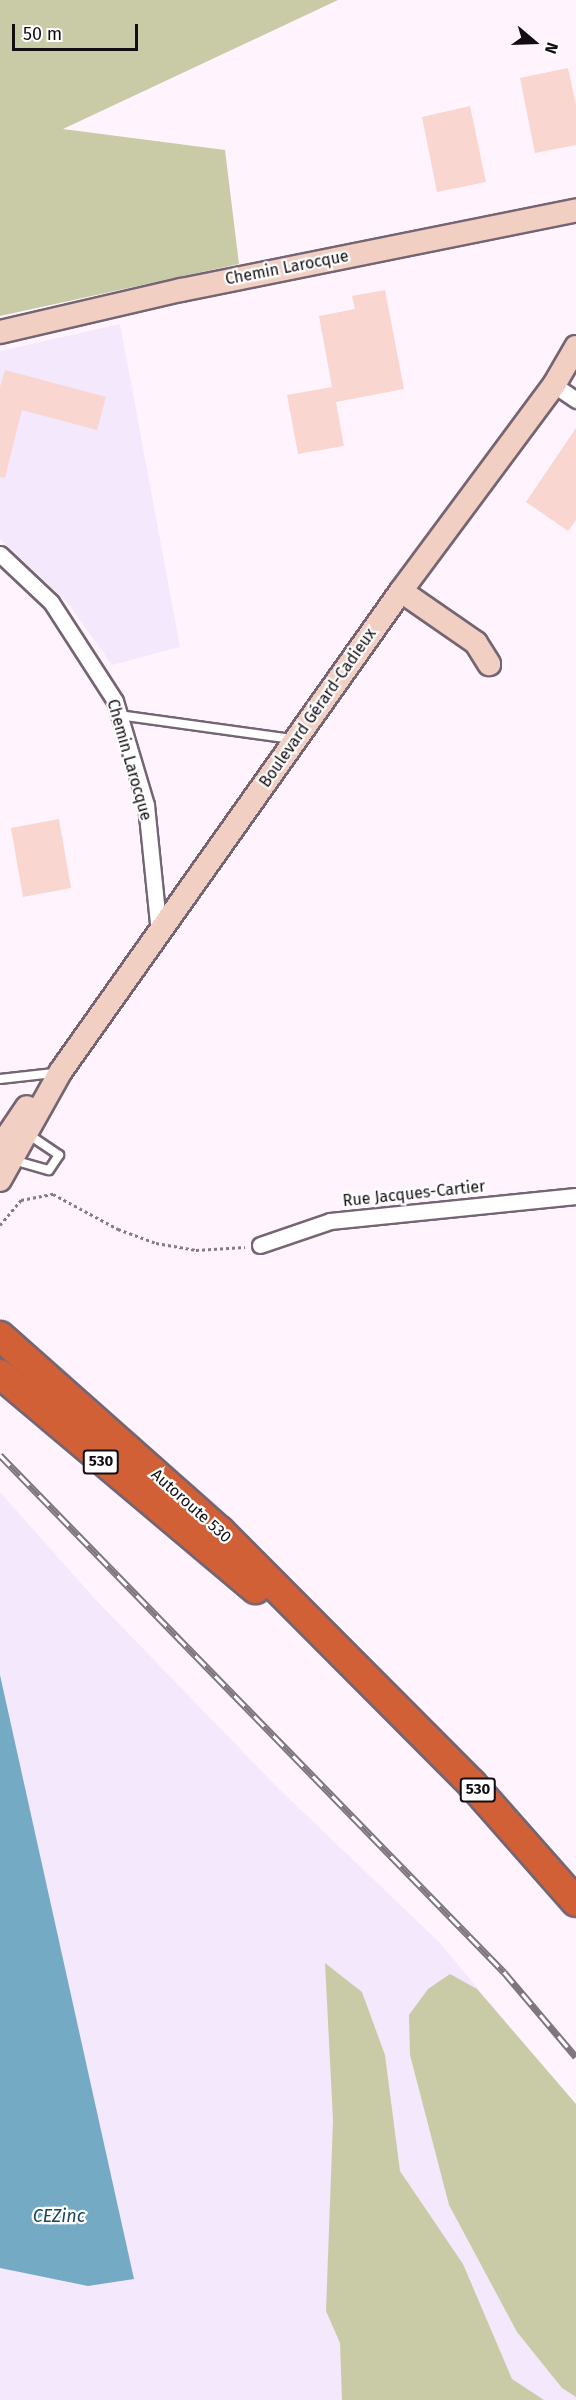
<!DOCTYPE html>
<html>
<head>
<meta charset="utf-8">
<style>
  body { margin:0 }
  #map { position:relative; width:576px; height:2400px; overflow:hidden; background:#fff4fd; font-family:"Fira Sans",sans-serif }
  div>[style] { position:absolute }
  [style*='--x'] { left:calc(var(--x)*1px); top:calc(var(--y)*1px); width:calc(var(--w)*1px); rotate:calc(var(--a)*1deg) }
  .industrial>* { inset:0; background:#f4e8fd }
  .green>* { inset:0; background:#c9cba7 }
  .water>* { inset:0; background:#75aac5 }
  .building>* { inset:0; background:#f9d6cf }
  .path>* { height:3px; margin-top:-1.5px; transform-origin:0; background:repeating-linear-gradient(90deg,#847c83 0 3px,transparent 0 6px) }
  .roads { filter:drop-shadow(2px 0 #756573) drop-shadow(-2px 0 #756573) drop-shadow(0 2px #756573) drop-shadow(0 -2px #756573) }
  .lane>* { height:8px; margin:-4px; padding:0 4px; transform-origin:4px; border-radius:4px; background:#fff }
  .street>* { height:15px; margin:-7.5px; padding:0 7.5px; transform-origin:7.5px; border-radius:7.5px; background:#fff }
  .secondary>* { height:22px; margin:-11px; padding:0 11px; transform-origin:11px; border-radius:11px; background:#f2cfc3 }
  .highway>* { height:28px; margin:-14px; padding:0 14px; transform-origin:14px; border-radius:14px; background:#d26037 }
  .rail>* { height:7px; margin-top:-3.5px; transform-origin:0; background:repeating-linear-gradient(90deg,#fff 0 14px,#7f777e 0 28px); box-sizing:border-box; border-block:2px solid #7f777e }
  span { translate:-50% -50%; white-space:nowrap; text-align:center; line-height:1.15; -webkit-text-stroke:4.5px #fff; paint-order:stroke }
  .shield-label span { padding:2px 4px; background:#fff; border:2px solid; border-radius:4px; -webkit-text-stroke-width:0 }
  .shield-label { font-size:15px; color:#120d12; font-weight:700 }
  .street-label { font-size:16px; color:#120d12 }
  .water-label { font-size:18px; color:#1b475b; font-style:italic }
  .north { position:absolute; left:504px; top:12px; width:60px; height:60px; -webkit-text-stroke:4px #fff; paint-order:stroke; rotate:109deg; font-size:16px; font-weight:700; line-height:24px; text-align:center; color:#120d12 }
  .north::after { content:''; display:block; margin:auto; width:21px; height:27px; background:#120d12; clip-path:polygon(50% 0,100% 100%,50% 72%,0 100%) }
  .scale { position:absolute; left:12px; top:24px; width:126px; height:27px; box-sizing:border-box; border:3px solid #120d12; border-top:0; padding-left:8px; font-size:18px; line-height:21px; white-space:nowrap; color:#120d12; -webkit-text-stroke:4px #fff; paint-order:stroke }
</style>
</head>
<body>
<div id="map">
  <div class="industrial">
    <i style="clip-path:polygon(120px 324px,180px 647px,112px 665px,67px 602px,0 539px,0 351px)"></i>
    <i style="clip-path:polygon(0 1492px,95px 1599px,276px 1786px,440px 1943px,576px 2107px,576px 2400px,0 2400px)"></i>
  </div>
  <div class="green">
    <i style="clip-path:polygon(0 0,338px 0,63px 129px,225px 150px,239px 264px,0 316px)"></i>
    <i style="clip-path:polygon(325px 1963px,362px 1992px,385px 2055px,400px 2171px,463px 2264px,512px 2379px,544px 2400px,342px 2400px,340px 2343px,326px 2311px,333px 2120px)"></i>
    <i style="clip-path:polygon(450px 1974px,477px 1989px,576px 2104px,576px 2397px,562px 2388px,517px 2332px,449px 2205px,410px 2055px,409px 2015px,428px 1989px)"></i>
  </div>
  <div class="water">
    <i style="clip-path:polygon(0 1675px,134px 2279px,88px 2286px,0 2268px)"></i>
  </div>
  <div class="building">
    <i style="clip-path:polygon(568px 68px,576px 105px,576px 145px,535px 153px,520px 78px)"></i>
    <i style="clip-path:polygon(470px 106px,486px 182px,437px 192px,422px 117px)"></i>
    <i style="clip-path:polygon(385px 290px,404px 389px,336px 402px,344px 446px,298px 454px,287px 395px,332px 387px,319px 316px,355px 309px,352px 296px)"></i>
    <i style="clip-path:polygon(5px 370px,106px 397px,97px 430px,22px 410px,5px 478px,0 477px,0 387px)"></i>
    <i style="clip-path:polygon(576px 428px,576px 520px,568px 531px,526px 502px)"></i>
    <i style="clip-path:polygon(59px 819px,71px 888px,23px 897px,11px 828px)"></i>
  </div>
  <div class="path">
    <i style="--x:0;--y:1225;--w:33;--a:-50"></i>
    <i style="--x:21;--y:1200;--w:33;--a:-11"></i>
    <i style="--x:53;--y:1194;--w:74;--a:28.3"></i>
    <i style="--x:118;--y:1229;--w:40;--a:20.2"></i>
    <i style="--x:156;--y:1243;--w:41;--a:9.9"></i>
    <i style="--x:196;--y:1250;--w:49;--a:-3.5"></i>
  </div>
  <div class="roads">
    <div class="lane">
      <i style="--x:119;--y:715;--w:174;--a:7.9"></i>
      <i style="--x:0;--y:1079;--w:54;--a:-6.3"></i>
      <i style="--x:13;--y:1160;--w:37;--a:16"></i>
      <i style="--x:49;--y:1170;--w:18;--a:-56"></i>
      <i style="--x:59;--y:1155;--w:37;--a:-146"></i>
    </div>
    <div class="street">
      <i style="--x:554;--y:385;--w:27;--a:34"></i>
      <i style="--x:0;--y:554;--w:70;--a:43.3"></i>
      <i style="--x:51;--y:602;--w:118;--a:57.1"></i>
      <i style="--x:115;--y:701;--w:109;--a:73.4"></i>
      <i style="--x:146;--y:805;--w:129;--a:84.2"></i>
      <i style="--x:260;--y:1245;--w:74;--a:-18.9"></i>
      <i style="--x:330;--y:1221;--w:247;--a:-5.8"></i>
    </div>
    <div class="secondary">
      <i style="--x:0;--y:332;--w:186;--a:-13.1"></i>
      <i style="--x:181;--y:290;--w:403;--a:-11.4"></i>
      <i style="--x:401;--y:591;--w:91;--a:34.7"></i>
      <i style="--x:476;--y:643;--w:25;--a:58"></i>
      <i style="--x:0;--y:1147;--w:48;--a:-56"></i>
      <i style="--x:0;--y:1180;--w:125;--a:-60.8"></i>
      <i style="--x:61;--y:1071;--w:588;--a:-54.69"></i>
      <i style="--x:401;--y:591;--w:257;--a:-53.4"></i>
      <i style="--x:554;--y:385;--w:44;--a:-59.9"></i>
    </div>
    <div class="highway">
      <i style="--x:0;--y:1336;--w:294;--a:41.6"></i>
      <i style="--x:220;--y:1531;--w:357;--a:45.1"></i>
      <i style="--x:472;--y:1784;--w:157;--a:48.6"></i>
      <i style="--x:0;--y:1374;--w:334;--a:40.1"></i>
    </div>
  </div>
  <div class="rail">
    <i style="--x:0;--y:1455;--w:722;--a:45.73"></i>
    <i style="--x:504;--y:1972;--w:111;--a:49.7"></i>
  </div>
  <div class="shield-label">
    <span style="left:101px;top:1462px">530</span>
    <span style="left:478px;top:1790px">530</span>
  </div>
  <div class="street-label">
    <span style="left:287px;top:268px;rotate:-11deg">Chemin Larocque</span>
    <span style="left:318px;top:708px;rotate:-55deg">Boulevard Gérard-Cadieux</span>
    <span style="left:129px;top:760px;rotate:74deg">Chemin Larocque</span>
    <span style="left:414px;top:1194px;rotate:-6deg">Rue Jacques-Cartier</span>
    <span style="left:191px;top:1506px;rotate:42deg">Autoroute 530</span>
  </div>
  <div class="water-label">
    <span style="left:59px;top:2216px">CEZinc</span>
  </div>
  <div class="north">N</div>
  <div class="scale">50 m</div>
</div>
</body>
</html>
